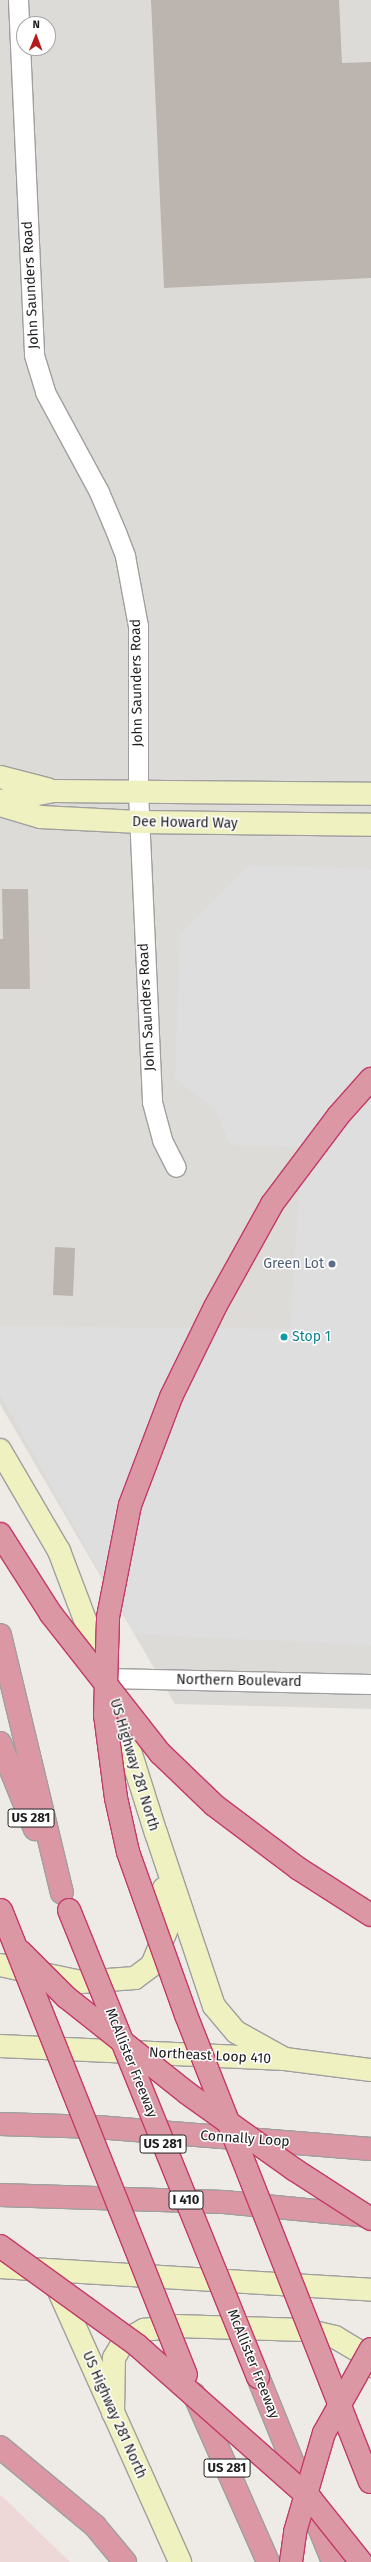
<!DOCTYPE html>
<html>
<head>
<meta charset="utf-8">
<style>
  body { margin:0 }
  #map { position:relative; width:371px; height:2562px; overflow:hidden; background:#eeebe6; font-family:"Fira Sans",sans-serif }
  div>[style] { position:absolute }
  [style*='--x'] { left:calc(var(--x)*1px); top:calc(var(--y)*1px); width:calc(var(--w)*1px); rotate:calc(var(--a)*1deg) }
  .commercial>* { inset:0; background:#edd8d7 }
  .airport>* { inset:0; background:#dddbd7 }
  .parking>* { inset:0; background:#dedede }
  .building>* { inset:0; background:#bbb4af }
  .roads { filter:drop-shadow(1px 0 #9f9f9f) drop-shadow(-1px 0 #9f9f9f) drop-shadow(0 1px #9f9f9f) drop-shadow(0 -1px #9f9f9f) }
  .street>* { height:19px; margin:-9.5px; padding:0 9.5px; transform-origin:9.5px; border-radius:9.5px; background:#fff }
  .secondary>* { height:22px; margin:-11px; padding:0 11px; transform-origin:11px; border-radius:11px; background:#eff1c0 }
  .highway>* { height:22px; margin:-11px; padding:0 11px; transform-origin:11px; border-radius:11px; background:#dc97a4 }
  .bridges { filter:drop-shadow(1px 0 #c43a69) drop-shadow(-1px 0 #c43a69) drop-shadow(0 1px #c43a69) drop-shadow(0 -1px #c43a69) }
  .highway-bridge>* { height:22px; margin:-11px; padding:0 11px; transform-origin:11px; border-radius:11px; background:#dc97a4 }
  .dots>* { width:11px; height:11px; translate:-50% -50%; box-sizing:border-box; border:2px solid #fff; border-radius:50% }
  span { translate:-50% -50%; white-space:nowrap; text-align:center; line-height:1.15; -webkit-text-stroke:3px #fff; paint-order:stroke }
  .shield-label span { padding:1px 3px; background:#fff; border:1px solid; border-radius:3px; -webkit-text-stroke-width:0 }
  .shield-label { font-size:13px; color:#1e1e1e; font-weight:700 }
  .street-label { font-size:14px; color:#1e1e1e }
  .service-label { font-size:14px; color:#4e5e75 }
  .right { translate:-100% -50%; text-align:right }
  .culture-label { font-size:14px; color:#0d838f }
  .left { translate:0 -50%; text-align:left }
  .north { position:absolute; left:16px; top:16px; width:40px; height:40px; box-sizing:border-box; background:#fff; border:1px solid #a5a5a5; border-radius:50%; rotate:1deg; font-size:11px; font-weight:700; line-height:16px; text-align:center; color:#1e1e1e }
  .north::after { content:''; display:block; margin:auto; width:14px; height:18px; background:#b41a19; clip-path:polygon(50% 0,100% 100%,50% 72%,0 100%) }
</style>
</head>
<body>
<div id="map">
  <div class="commercial">
    <i style="clip-path:polygon(0 2495px,4px 2498px,70px 2562px,0 2562px)"></i>
  </div>
  <div class="airport">
    <i style="clip-path:polygon(evenodd,0 0,371px 0,371px 1709px,175px 1704px,0 1404px,0 0,24px 24px,48px 24px,48px 48px,24px 48px,24px 24px)"></i>
  </div>
  <div class="parking">
    <i style="clip-path:polygon(250px 865px,371px 869px,371px 1645px,135px 1634px,0 1394px,0 1326px,290px 1329px,302px 1147px,230px 1145px,215px 1109px,175px 1079px,180px 934px)"></i>
  </div>
  <div class="building">
    <i style="clip-path:polygon(151px 0,339px 0,342px 63px,371px 62px,371px 278px,164px 288px)"></i>
    <i style="clip-path:polygon(2px 889px,28px 889px,30px 989px,0 989px,0 939px,3px 939px)"></i>
    <i style="clip-path:polygon(55px 1247px,75px 1248px,73px 1296px,53px 1295px)"></i>
  </div>
  <div class="roads">
    <div class="street">
      <i style="--x:18;--y:0;--w:355;--a:87.4"></i>
      <i style="--x:34;--y:355;--w:39;--a:73"></i>
      <i style="--x:45;--y:392;--w:114;--a:61.6"></i>
      <i style="--x:99;--y:492;--w:43;--a:67"></i>
      <i style="--x:116;--y:532;--w:26;--a:69"></i>
      <i style="--x:125;--y:556;--w:71;--a:79.5"></i>
      <i style="--x:138;--y:626;--w:166;--a:90"></i>
      <i style="--x:138;--y:792;--w:310;--a:87.4"></i>
      <i style="--x:152;--y:1102;--w:39;--a:75"></i>
      <i style="--x:162;--y:1140;--w:30;--a:63"></i>
      <i style="--x:107;--y:1678;--w:264;--a:1.3"></i>
    </div>
    <div class="secondary">
      <i style="--x:0;--y:777;--w:49;--a:14.3"></i>
      <i style="--x:0;--y:801;--w:55;--a:-10.5"></i>
      <i style="--x:54;--y:791;--w:317;--a:0.5"></i>
      <i style="--x:0;--y:805;--w:42;--a:16.7"></i>
      <i style="--x:40;--y:817;--w:99;--a:2.9"></i>
      <i style="--x:139;--y:822;--w:232;--a:0.7"></i>
      <i style="--x:0;--y:1450;--w:117;--a:59.7"></i>
      <i style="--x:59;--y:1551;--w:136;--a:69.3"></i>
      <i style="--x:107;--y:1678;--w:163;--a:72.5"></i>
      <i style="--x:156;--y:1833;--w:182;--a:71.5"></i>
      <i style="--x:214;--y:2006;--w:34;--a:50"></i>
      <i style="--x:236;--y:2032;--w:56;--a:28.9"></i>
      <i style="--x:0;--y:1965;--w:83;--a:11.9"></i>
      <i style="--x:81;--y:1982;--w:54;--a:-4.2"></i>
      <i style="--x:135;--y:1978;--w:21;--a:-37"></i>
      <i style="--x:152;--y:1965;--w:44;--a:-67.5"></i>
      <i style="--x:169;--y:1924;--w:36;--a:-98"></i>
      <i style="--x:0;--y:2046;--w:285;--a:2.6"></i>
      <i style="--x:285;--y:2059;--w:87;--a:7.3"></i>
      <i style="--x:0;--y:2267;--w:372;--a:3.5"></i>
      <i style="--x:54;--y:2280;--w:309;--a:65.9"></i>
      <i style="--x:113;--y:2413;--w:55;--a:-89"></i>
      <i style="--x:114;--y:2358;--w:20;--a:-60"></i>
      <i style="--x:124;--y:2341;--w:23;--a:-29"></i>
      <i style="--x:144;--y:2330;--w:31;--a:-7"></i>
      <i style="--x:175;--y:2326;--w:130;--a:1.8"></i>
      <i style="--x:305;--y:2330;--w:31;--a:13"></i>
      <i style="--x:335;--y:2337;--w:29;--a:31"></i>
      <i style="--x:360;--y:2352;--w:18;--a:52"></i>
    </div>
    <div class="highway">
      <i style="--x:0;--y:1635;--w:265;--a:76.5"></i>
      <i style="--x:0;--y:1743;--w:93;--a:67.9"></i>
      <i style="--x:0;--y:2124;--w:97;--a:1.8"></i>
      <i style="--x:97;--y:2127;--w:275;--a:4.6"></i>
      <i style="--x:0;--y:2195;--w:224;--a:1.8"></i>
      <i style="--x:224;--y:2202;--w:147;--a:5.5"></i>
      <i style="--x:258;--y:2377;--w:200;--a:67.9"></i>
      <i style="--x:194;--y:2394;--w:184;--a:66.2"></i>
      <i style="--x:0;--y:2447;--w:124;--a:39.7"></i>
      <i style="--x:95;--y:2526;--w:47;--a:50.2"></i>
    </div>
  </div>
  <div class="bridges">
    <div class="highway-bridge">
      <i style="--x:0;--y:1534;--w:95;--a:57.5"></i>
      <i style="--x:51;--y:1614;--w:177;--a:51.9"></i>
      <i style="--x:160;--y:1753;--w:75;--a:43.9"></i>
      <i style="--x:214;--y:1805;--w:106;--a:37"></i>
      <i style="--x:299;--y:1869;--w:85;--a:32.6"></i>
      <i style="--x:1;--y:1910;--w:500;--a:68.3"></i>
      <i style="--x:69;--y:1910;--w:504;--a:67.97"></i>
      <i style="--x:21;--y:1952;--w:64;--a:45"></i>
      <i style="--x:66;--y:1997;--w:154;--a:38.4"></i>
      <i style="--x:187;--y:2093;--w:133;--a:35.5"></i>
      <i style="--x:295;--y:2170;--w:90;--a:32.8"></i>
      <i style="--x:0;--y:2246;--w:170;--a:35.9"></i>
      <i style="--x:138;--y:2346;--w:230;--a:41.5"></i>
      <i style="--x:310;--y:2498;--w:82;--a:51.4"></i>
      <i style="--x:370;--y:2482;--w:502;--a:-111.5"></i>
      <i style="--x:186;--y:2015;--w:173;--a:-109.6"></i>
      <i style="--x:128;--y:1852;--w:55;--a:-102.5"></i>
      <i style="--x:116;--y:1798;--w:84;--a:-97.5"></i>
      <i style="--x:105;--y:1715;--w:98;--a:-88.2"></i>
      <i style="--x:108;--y:1617;--w:114;--a:-78.9"></i>
      <i style="--x:130;--y:1505;--w:116;--a:-69.2"></i>
      <i style="--x:171;--y:1397;--w:100;--a:-63.9"></i>
      <i style="--x:215;--y:1307;--w:118;--a:-61"></i>
      <i style="--x:272;--y:1204;--w:110;--a:-53.1"></i>
      <i style="--x:338;--y:1116;--w:50;--a:-48.3"></i>
      <i style="--x:291;--y:2562;--w:30;--a:-82"></i>
      <i style="--x:295;--y:2532;--w:103;--a:-73.7"></i>
      <i style="--x:324;--y:2433;--w:96;--a:-60.8"></i>
    </div>
  </div>
  <div class="dots">
    <i style="left:332px;top:1264px;background:#5c6f8a"></i>
    <i style="left:284px;top:1337px;background:#0f9aa8"></i>
  </div>
  <div class="shield-label">
    <span style="left:31px;top:1818px">US 281</span>
    <span style="left:163px;top:2144px">US 281</span>
    <span style="left:186px;top:2200px">I 410</span>
    <span style="left:227px;top:2468px">US 281</span>
  </div>
  <div class="street-label">
    <span style="left:31px;top:285px;rotate:-93deg">John Saunders Road</span>
    <span style="left:137px;top:683px;rotate:-91deg">John Saunders Road</span>
    <span style="left:185px;top:823px;rotate:1deg">Dee Howard Way</span>
    <span style="left:147px;top:1007px;rotate:-93deg">John Saunders Road</span>
    <span style="left:239px;top:1681px;rotate:1deg">Northern Boulevard</span>
    <span style="left:134px;top:1765px;rotate:73deg">US Highway 281 North</span>
    <span style="left:210px;top:2056px;rotate:3deg">Northeast Loop 410</span>
    <span style="left:131px;top:2063px;rotate:68deg">McAllister Freeway</span>
    <span style="left:245px;top:2139px;rotate:4deg">Connally Loop</span>
    <span style="left:253px;top:2364px;rotate:68deg">McAllister Freeway</span>
    <span style="left:114px;top:2415px;rotate:66deg">US Highway 281 North</span>
  </div>
  <div class="service-label">
    <span class="right" style="left:324px;top:1264px">Green Lot</span>
  </div>
  <div class="culture-label">
    <span class="left" style="left:292px;top:1337px">Stop 1</span>
  </div>
  <div class="north">N</div>
</div>
</body>
</html>
